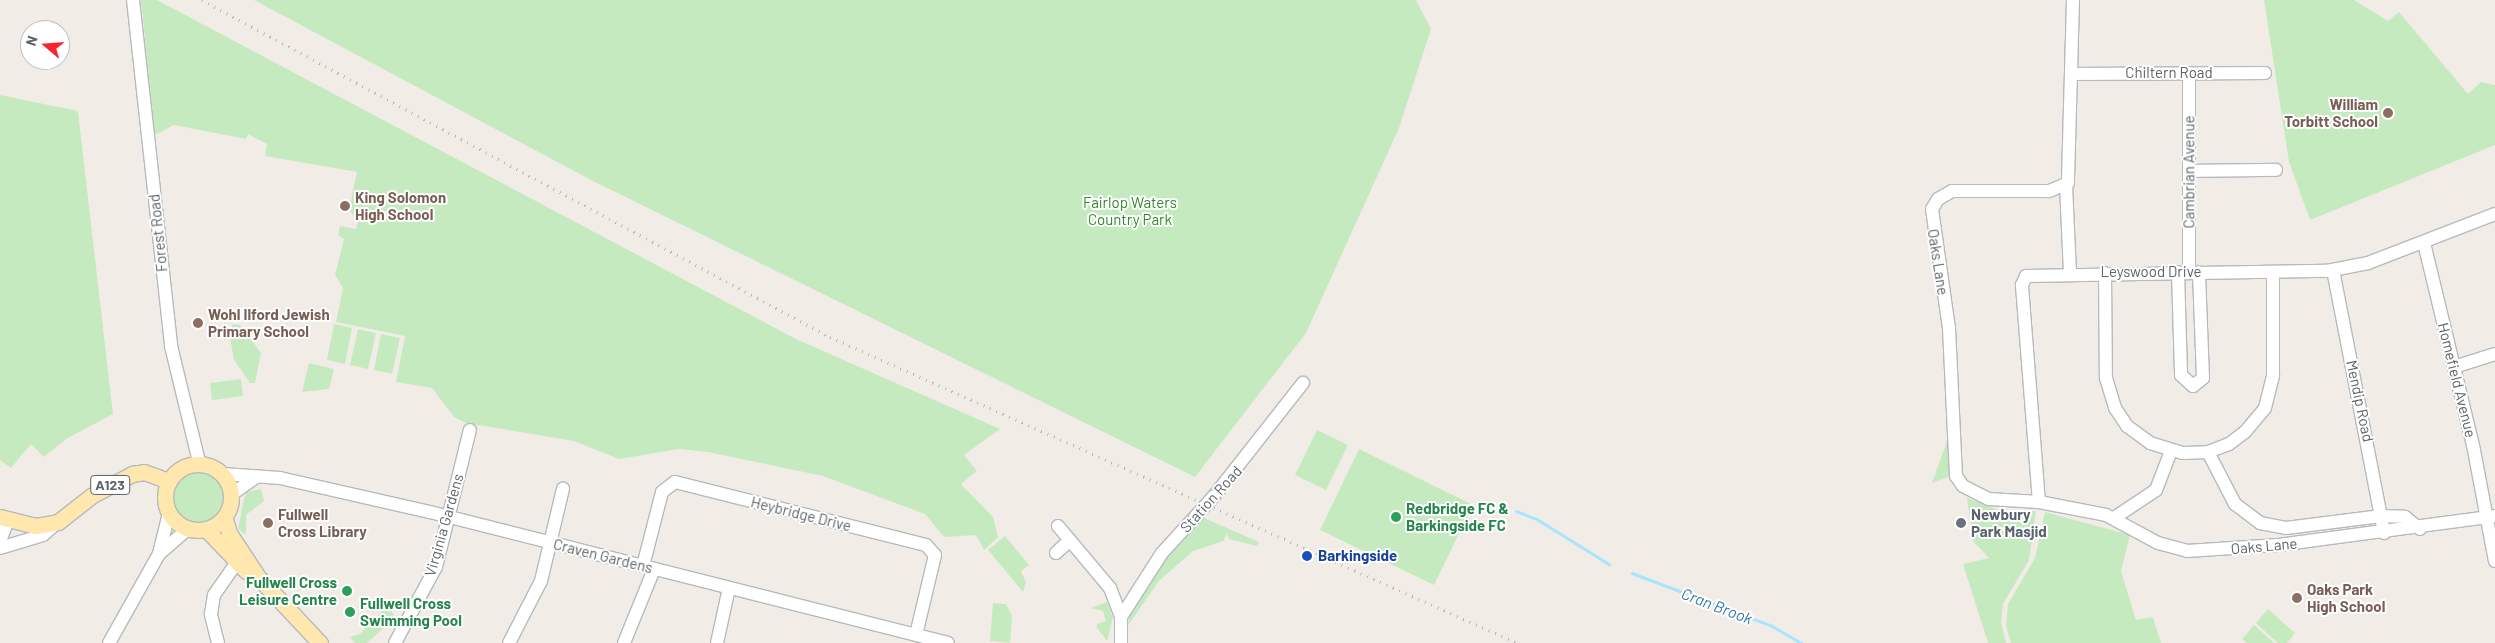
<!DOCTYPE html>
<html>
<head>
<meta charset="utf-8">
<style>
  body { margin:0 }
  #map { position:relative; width:2495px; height:643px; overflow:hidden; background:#f1ede6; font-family:Barlow,sans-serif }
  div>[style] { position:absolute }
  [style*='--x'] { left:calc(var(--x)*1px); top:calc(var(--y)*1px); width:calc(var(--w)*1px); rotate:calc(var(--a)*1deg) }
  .green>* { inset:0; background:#c6eac0 }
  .stream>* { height:2.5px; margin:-1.25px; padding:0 1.25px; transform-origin:1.25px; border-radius:1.25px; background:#a8e4ff }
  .roads { filter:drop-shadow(1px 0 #b6babe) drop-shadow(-1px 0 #b6babe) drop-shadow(0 1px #b6babe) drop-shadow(0 -1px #b6babe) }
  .minor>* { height:12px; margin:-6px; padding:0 6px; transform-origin:6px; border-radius:6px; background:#fff }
  .major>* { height:15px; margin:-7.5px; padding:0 7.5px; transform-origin:7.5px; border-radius:7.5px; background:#ffe7ad }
  .major>.ring { margin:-7.5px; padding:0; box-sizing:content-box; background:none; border:15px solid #ffe7ad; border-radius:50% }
  .rail>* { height:2.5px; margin-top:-1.25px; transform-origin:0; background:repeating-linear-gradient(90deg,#b5b6b7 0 1px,transparent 0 7px) }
  .bridges { filter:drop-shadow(1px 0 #b6babe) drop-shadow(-1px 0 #b6babe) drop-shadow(0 1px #b6babe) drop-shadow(0 -1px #b6babe) }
  .minor-bridge>* { height:12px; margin:-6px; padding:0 6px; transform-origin:6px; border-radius:6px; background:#fff }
  .dots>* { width:14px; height:14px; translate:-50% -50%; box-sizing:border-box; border:2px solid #fff; border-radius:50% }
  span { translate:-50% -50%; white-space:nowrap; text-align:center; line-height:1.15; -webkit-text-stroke:4px #fff; paint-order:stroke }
  .shield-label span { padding:1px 4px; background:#fff; border:1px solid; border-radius:4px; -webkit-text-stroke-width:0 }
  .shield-label { font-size:14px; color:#5d6368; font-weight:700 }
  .street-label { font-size:15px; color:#5d6368 }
  .education-label { font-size:15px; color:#785e54; font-weight:700 }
  .right { translate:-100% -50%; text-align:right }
  .left { translate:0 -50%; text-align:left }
  .park-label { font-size:15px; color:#34872d }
  .leisure-label { font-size:15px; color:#27864d; font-weight:700 }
  .worship-label { font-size:15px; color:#5b616d; font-weight:700 }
  .transit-label { font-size:15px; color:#164399; font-weight:700 }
  .water-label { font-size:16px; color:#357ca9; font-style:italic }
  .north { position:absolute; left:20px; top:20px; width:50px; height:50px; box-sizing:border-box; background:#fff; border:1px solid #bec1c3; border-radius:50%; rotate:288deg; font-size:14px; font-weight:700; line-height:20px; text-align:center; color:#5d6368 }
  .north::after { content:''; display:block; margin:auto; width:18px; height:22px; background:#f9242e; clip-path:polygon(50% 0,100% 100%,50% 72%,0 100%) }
</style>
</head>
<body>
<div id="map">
  <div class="green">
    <i style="clip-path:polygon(141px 0,157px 0,796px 339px,1000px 429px,964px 455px,977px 471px,961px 484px,993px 517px,998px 537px,984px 550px,976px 535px,944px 537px,925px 514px,823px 476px,708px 452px,679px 449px,619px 459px,574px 441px,466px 423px,454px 417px,432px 388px,396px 382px,405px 336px,336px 322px,343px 288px,335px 275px,344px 239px,338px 235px,340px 226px,356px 229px,358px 221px,349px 210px,357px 172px,265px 156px,267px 144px,248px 134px,246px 139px,174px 125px,155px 135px)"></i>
    <i style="clip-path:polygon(254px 0,1416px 0,1431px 29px,1399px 128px,1306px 333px,1195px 477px,591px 180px)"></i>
    <i style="clip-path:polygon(2264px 0,2354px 0,2388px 21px,2399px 12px,2468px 94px,2481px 82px,2495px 85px,2495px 145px,2310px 220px,2289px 162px)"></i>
    <i style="clip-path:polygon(0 95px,78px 111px,113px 414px,66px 439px,44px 457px,31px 444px,11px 468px,0 460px)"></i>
    <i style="clip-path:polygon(233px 324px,240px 325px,261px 353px,255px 383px,250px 383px,234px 360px,229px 331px)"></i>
    <i style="clip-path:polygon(334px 324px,352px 328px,345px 364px,327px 360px)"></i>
    <i style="clip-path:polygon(358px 329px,376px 333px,368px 369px,350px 365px)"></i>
    <i style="clip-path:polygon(381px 334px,400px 338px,392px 374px,374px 370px)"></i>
    <i style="clip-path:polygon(309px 363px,334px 369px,329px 389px,302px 392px)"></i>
    <i style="clip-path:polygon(241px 379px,243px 396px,212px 400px,210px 383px)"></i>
    <i style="clip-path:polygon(1317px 430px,1348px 445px,1326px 490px,1295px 475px)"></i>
    <i style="clip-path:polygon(1950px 433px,1951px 476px,1932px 483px)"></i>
    <i style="clip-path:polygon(1359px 449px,1473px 505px,1434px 585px,1320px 530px)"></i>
    <i style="clip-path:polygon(200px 469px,222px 484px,225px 502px,212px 521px,197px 525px,176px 514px,171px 499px,175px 481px)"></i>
    <i style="clip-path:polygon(261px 489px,264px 501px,246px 515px,246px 535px,238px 529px,244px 499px,247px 492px)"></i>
    <i style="clip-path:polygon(1967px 498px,1999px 510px,2036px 511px,2029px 560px,2003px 604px,2001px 622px,2006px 643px,1988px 643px,1963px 564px,1989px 558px,1973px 541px)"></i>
    <i style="clip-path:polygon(2045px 512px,2130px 535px,2121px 571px,2136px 620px,2153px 617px,2161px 643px,2011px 643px,2006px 626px,2008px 604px,2035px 558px)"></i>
    <i style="clip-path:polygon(1204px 518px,1259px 542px,1257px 546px,1229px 539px,1226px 533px,1224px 541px,1193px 551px,1159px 581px,1127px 627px,1130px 615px,1163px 562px)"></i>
    <i style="clip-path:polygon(1005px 536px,1029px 565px,1021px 571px,1026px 582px,1023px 592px,988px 550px)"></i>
    <i style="clip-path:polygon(1107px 602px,1113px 618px,1107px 641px,1097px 628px,1097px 624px,1106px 621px,1103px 611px,1091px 608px)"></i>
    <i style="clip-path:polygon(993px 603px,1006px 604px,1012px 616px,1010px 643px,990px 641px)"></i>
    <i style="clip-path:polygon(387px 606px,394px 615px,391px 621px,367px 643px,355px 643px,350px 637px,360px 634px)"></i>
    <i style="clip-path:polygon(2268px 609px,2295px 633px,2287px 643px,2278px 643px,2256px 623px)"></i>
    <i style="clip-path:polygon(2254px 625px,2274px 643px,2247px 643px,2242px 639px)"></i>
  </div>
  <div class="stream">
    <i style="--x:1516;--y:511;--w:22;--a:21"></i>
    <i style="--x:1537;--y:519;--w:85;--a:32"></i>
    <i style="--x:1632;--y:573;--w:150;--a:20.7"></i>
    <i style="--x:1772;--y:626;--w:34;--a:30"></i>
  </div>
  <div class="roads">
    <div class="minor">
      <i style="--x:133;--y:0;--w:348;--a:83.7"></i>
      <i style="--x:171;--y:346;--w:119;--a:76.4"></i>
      <i style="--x:2073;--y:0;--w:183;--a:91.6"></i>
      <i style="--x:2068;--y:183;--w:21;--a:157"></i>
      <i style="--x:2049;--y:191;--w:97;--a:180"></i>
      <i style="--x:1952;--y:191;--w:16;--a:150"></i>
      <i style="--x:1938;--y:199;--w:12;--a:121"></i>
      <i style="--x:1932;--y:209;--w:120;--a:81.9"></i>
      <i style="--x:1949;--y:328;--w:148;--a:87.3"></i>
      <i style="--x:1956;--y:476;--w:12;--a:55"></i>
      <i style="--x:1963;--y:486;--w:29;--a:27"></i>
      <i style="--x:1989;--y:499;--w:50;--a:3.4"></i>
      <i style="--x:2039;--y:502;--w:68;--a:11"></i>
      <i style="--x:2106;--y:515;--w:59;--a:28.3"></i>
      <i style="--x:2158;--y:543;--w:30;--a:15"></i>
      <i style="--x:2187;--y:551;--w:91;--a:-3.8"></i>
      <i style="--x:2278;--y:545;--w:219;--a:-7.6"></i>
      <i style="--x:2073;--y:74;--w:192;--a:-0.3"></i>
      <i style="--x:2189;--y:171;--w:87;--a:-0.7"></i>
      <i style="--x:2066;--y:185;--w:87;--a:87.4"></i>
      <i style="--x:2424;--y:243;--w:208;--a:76.4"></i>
      <i style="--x:2473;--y:445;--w:118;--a:79.3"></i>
      <i style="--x:2333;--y:270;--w:268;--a:79"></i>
      <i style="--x:2178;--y:272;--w:103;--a:88.3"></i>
      <i style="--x:2181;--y:375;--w:16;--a:43"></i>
      <i style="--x:2193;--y:386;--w:13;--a:-39"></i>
      <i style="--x:2203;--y:378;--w:106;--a:-92.2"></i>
      <i style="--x:2189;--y:272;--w:199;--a:-90"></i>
      <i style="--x:2105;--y:273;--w:105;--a:89.5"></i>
      <i style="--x:2106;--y:378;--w:31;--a:73"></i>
      <i style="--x:2115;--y:408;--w:22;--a:56"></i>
      <i style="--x:2127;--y:426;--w:29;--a:36"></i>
      <i style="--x:2150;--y:443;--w:34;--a:17"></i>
      <i style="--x:2183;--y:453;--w:25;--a:-2"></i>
      <i style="--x:2208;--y:452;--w:22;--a:-21"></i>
      <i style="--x:2229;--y:444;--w:20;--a:-37"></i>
      <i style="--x:2245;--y:432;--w:31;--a:-50"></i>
      <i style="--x:2265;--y:408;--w:34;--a:-76"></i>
      <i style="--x:2273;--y:375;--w:103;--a:-90"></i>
      <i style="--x:2454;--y:367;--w:43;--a:-17.6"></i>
      <i style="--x:2208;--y:452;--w:59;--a:62.6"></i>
      <i style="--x:2235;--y:504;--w:31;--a:37"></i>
      <i style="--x:2260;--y:523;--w:26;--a:11"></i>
      <i style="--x:2286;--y:528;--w:96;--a:-7.2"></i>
      <i style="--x:2381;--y:516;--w:24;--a:2"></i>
      <i style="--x:2405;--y:517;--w:19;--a:39"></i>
      <i style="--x:223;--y:474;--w:57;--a:4"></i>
      <i style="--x:280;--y:478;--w:154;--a:12.8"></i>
      <i style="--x:430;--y:512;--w:534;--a:14.19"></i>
      <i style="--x:232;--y:494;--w:29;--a:-35"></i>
      <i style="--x:1214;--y:496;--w:144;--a:-51.8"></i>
      <i style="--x:2039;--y:502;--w:218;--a:-94.5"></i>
      <i style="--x:2022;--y:285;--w:10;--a:-66"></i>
      <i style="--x:2026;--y:276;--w:301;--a:-1"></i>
      <i style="--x:2327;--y:271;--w:42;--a:-11"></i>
      <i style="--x:2368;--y:263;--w:136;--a:-21.1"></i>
      <i style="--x:2114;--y:518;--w:50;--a:-33.7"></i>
      <i style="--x:2156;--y:490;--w:42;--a:-69"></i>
      <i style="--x:1058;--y:526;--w:81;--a:50"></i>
      <i style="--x:1110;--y:588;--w:31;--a:69"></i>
      <i style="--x:1121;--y:617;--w:26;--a:90"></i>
      <i style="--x:0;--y:541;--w:22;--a:-69"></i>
      <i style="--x:0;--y:548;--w:45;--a:-16.8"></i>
      <i style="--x:43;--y:535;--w:20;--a:-41"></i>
      <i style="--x:1056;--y:553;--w:19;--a:-43"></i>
      <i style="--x:159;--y:554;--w:42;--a:-76.3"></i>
      <i style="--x:643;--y:566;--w:76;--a:-75.6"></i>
      <i style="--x:662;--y:492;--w:16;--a:-38"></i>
      <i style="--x:675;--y:482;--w:259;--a:14.1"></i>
      <i style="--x:926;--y:545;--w:13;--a:48"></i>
      <i style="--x:935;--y:555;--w:82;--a:103.4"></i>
      <i style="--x:1121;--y:617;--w:76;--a:-57.4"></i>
      <i style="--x:1162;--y:553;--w:49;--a:-47.5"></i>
      <i style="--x:109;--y:643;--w:102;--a:-60.7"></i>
      <i style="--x:159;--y:554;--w:40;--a:-41"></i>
      <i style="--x:218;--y:643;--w:30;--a:-104"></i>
      <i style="--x:211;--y:614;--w:19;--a:-81"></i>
      <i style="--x:214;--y:595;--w:40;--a:-55.1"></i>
      <i style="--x:395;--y:643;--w:86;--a:-61.7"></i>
      <i style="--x:436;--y:567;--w:141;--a:-76.1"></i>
      <i style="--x:509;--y:643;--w:70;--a:-62.7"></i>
      <i style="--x:541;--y:581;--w:95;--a:-76.6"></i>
      <i style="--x:624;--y:643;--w:80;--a:-67.9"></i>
      <i style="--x:717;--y:643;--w:56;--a:-77.7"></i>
    </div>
    <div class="major">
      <i class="ring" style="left:165px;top:464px;width:51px;height:51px"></i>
      <i style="--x:0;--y:517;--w:37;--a:14"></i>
      <i style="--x:36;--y:526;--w:22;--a:-10"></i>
      <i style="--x:58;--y:522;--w:42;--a:-38.2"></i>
      <i style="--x:91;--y:496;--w:47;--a:-28.2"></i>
      <i style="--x:132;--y:474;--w:12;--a:-9"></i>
      <i style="--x:144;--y:472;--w:27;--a:20"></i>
      <i style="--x:225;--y:519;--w:15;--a:74"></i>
      <i style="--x:229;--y:533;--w:53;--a:56.6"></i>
      <i style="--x:258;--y:577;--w:91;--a:46.8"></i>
      <i style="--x:206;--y:529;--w:58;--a:46.4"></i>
    </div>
  </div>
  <div class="rail">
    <i style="--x:202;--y:0;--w:713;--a:28.22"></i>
    <i style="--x:830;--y:337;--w:753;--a:23.98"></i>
  </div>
  <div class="bridges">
    <div class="minor-bridge">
      <i style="--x:1195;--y:517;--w:28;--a:-48"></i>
    </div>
  </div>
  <div class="dots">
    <i style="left:2388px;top:113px;background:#8d6e63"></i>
    <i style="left:345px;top:206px;background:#8d6e63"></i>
    <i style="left:198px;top:323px;background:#8d6e63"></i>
    <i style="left:1396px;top:517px;background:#2e9e5b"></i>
    <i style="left:268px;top:523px;background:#8d6e63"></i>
    <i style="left:1961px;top:523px;background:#6b7280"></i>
    <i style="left:1307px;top:556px;background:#1a4fb4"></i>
    <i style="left:347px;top:591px;background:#2e9e5b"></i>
    <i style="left:2297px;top:598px;background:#8d6e63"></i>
    <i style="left:350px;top:612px;background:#2e9e5b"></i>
  </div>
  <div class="shield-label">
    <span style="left:110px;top:485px">A123</span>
  </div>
  <div class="street-label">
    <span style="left:2169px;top:73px">Chiltern Road</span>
    <span style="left:2189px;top:172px;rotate:-90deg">Cambrian Avenue</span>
    <span style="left:158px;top:233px;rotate:-96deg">Forest Road</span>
    <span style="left:1938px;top:262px;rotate:81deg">Oaks Lane</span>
    <span style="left:2151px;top:272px">Leyswood Drive</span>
    <span style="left:2457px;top:380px;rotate:76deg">Homefield Avenue</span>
    <span style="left:2360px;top:401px;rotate:78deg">Mendip Road</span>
    <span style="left:1211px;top:499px;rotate:-48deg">Station Road</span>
    <span style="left:801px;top:514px;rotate:14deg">Heybridge Drive</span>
    <span style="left:444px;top:525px;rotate:-74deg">Virginia Gardens</span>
    <span style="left:2264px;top:546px;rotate:-5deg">Oaks Lane</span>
    <span style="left:603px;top:556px;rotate:14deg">Craven Gardens</span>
  </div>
  <div class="education-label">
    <span class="right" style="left:2378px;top:113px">William<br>Torbitt School</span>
    <span class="left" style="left:355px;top:206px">King Solomon<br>High School</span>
    <span class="left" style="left:208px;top:323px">Wohl Ilford Jewish<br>Primary School</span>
    <span class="left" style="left:278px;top:523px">Fullwell<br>Cross Library</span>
    <span class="left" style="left:2307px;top:598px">Oaks Park<br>High School</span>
  </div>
  <div class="park-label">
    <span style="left:1130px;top:211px">Fairlop Waters<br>Country Park</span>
  </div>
  <div class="leisure-label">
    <span class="left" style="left:1406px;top:517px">Redbridge FC &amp;<br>Barkingside FC</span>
    <span class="right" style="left:337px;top:591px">Fullwell Cross<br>Leisure Centre</span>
    <span class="left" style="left:360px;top:612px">Fullwell Cross<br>Swimming Pool</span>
  </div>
  <div class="worship-label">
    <span class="left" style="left:1971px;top:523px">Newbury<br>Park Masjid</span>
  </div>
  <div class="transit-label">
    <span class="left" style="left:1318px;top:556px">Barkingside</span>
  </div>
  <div class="water-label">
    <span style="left:1717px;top:606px;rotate:21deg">Cran Brook</span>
  </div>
  <div class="north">N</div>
</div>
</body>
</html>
